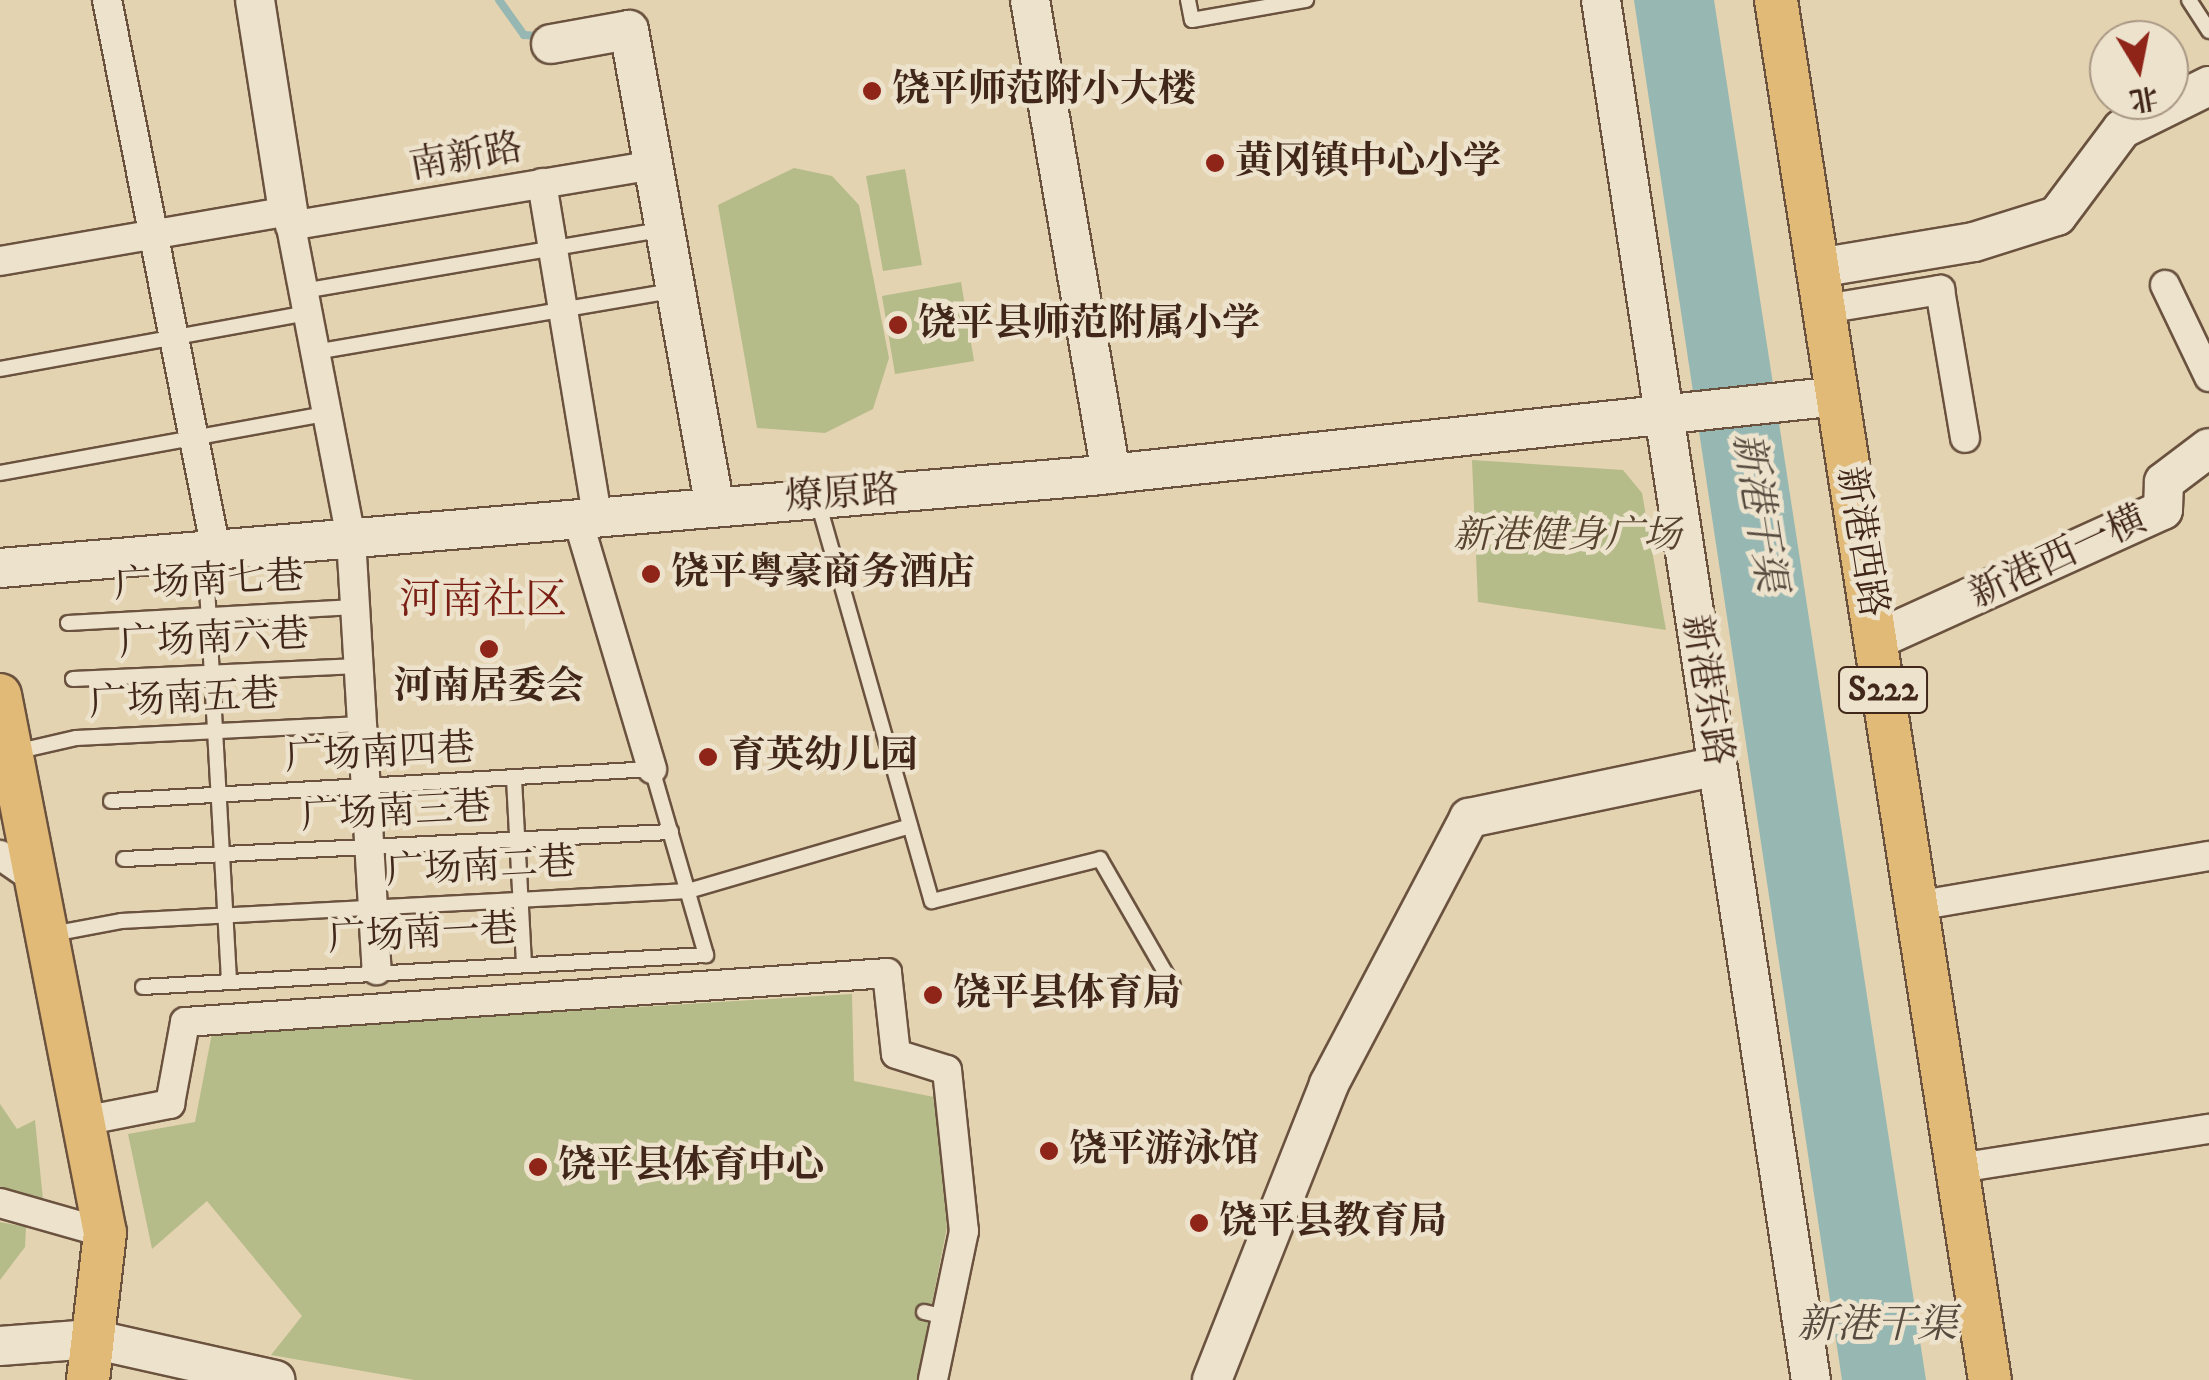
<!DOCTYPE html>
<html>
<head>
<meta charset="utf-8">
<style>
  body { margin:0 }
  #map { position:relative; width:2209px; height:1380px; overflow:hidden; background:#e3d3b1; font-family:"IM FELL DW Pica","Noto Serif SC",serif }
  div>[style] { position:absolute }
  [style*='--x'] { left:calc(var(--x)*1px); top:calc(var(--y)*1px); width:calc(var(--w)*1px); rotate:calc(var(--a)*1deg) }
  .green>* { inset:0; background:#b6bb8a }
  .water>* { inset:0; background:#96b7b2 }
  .stream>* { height:8px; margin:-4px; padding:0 4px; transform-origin:4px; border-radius:4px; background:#96b7b2 }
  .roads { filter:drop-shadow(2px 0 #6a523f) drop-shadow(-2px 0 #6a523f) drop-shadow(0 2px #6a523f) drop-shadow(0 -2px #6a523f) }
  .lane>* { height:14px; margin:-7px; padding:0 7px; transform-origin:7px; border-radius:7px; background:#ede2cc }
  .street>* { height:28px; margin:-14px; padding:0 14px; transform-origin:14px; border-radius:14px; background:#ede2cc }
  .secondary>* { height:38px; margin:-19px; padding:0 19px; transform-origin:19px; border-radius:19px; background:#ede2cc }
  .primary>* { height:42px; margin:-21px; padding:0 21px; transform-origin:21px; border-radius:21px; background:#e2ba78 }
  .dots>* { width:28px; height:28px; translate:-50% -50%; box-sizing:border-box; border:5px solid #ede2cc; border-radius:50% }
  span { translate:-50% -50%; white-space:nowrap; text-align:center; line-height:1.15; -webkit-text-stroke:9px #ede2cc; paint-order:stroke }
  .shield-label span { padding:2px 8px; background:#ede2cc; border:2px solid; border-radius:8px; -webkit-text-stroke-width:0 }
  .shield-label { font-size:35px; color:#412719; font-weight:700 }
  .poi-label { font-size:38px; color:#412719; font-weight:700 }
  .left { translate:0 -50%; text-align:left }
  .street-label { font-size:38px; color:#412719 }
  .park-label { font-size:38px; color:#584530; font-style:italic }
  .water-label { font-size:40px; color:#564b3f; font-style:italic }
  .quarter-label { font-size:42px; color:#7a1f14 }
  .north { position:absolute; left:2089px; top:20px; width:100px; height:100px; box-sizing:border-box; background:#ede2cc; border:2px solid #a89784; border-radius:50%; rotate:170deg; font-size:28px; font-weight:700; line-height:40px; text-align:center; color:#412719 }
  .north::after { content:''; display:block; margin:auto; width:35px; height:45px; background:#8f2418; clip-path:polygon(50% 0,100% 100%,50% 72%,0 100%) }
</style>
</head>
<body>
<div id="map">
  <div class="green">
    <i style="clip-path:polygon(794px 168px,832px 176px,859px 205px,889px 358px,873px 409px,825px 433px,757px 428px,718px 205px)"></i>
    <i style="clip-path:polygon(905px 169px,922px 265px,883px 271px,866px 176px)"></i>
    <i style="clip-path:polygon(961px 282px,974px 361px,895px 374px,882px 296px)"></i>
    <i style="clip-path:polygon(1472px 460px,1623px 470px,1642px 493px,1666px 630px,1478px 602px)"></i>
    <i style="clip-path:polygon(852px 994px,854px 1081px,934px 1097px,947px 1227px,917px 1380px,414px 1380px,271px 1355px,302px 1316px,207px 1201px,152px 1249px,128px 1134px,195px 1122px,212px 1033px)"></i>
    <i style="clip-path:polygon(0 1104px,17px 1129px,35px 1120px,43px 1200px,0 1194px)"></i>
    <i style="clip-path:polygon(0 1222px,26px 1227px,25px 1247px,0 1280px)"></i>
  </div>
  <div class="water">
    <i style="clip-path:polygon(1634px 0,1714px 0,1926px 1380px,1842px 1380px)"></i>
  </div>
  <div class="stream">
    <i style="--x:499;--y:0;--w:43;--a:54.5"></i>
    <i style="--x:524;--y:35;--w:14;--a:4"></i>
  </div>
  <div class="roads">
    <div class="lane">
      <i style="--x:1188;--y:0;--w:20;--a:79"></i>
      <i style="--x:1192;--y:20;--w:116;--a:-10"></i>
      <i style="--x:2189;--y:0;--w:37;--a:57"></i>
      <i style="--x:303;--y:291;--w:363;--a:-9.7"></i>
      <i style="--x:315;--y:352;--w:361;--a:-9.7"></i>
      <i style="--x:0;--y:369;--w:312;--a:-10.3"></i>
      <i style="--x:0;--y:473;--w:331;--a:-10.3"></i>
      <i style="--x:818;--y:502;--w:415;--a:74.1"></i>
      <i style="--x:932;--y:901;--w:173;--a:-14"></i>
      <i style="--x:1100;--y:859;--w:146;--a:60.1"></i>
      <i style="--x:205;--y:551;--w:428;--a:86.8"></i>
      <i style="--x:68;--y:623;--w:287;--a:-3.2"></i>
      <i style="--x:73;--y:679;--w:286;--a:-2.6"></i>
      <i style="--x:15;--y:752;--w:63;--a:-12.9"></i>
      <i style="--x:76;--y:738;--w:286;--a:-2.8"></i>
      <i style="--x:514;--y:779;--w:183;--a:86.9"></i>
      <i style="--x:111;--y:801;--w:542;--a:-3.39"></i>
      <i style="--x:652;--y:769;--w:194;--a:73.8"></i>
      <i style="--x:706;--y:955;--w:564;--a:176.75"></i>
      <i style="--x:124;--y:859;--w:548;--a:-2.83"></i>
      <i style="--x:52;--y:934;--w:70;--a:-10.7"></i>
      <i style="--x:121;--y:921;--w:568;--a:-3.03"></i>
      <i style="--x:688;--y:891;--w:231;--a:-16.3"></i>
      <i style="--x:924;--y:1312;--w:23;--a:13"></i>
    </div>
    <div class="street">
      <i style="--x:107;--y:0;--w:556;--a:78.79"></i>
      <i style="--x:542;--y:183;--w:337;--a:80.6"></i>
      <i style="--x:290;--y:226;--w:369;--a:-9.5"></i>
      <i style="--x:0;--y:261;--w:292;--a:-9.8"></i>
      <i style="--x:288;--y:211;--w:333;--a:79.1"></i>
      <i style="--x:351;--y:538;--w:433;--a:86.6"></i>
      <i style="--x:2165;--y:285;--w:102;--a:64.4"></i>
      <i style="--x:1825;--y:309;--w:117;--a:-9.4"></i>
      <i style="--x:1940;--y:290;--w:150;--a:80.4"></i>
      <i style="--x:577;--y:517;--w:263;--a:73.4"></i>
      <i style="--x:0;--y:855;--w:44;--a:34.8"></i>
      <i style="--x:1916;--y:906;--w:297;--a:-9.7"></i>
      <i style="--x:83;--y:1121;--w:89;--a:-11.1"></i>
      <i style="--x:170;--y:1104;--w:83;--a:-79.6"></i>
      <i style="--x:185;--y:1022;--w:704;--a:-3.99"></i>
      <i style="--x:887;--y:973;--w:81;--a:83.7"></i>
      <i style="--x:896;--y:1054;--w:53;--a:17.4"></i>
      <i style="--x:947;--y:1070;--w:162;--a:84"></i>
      <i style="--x:964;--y:1231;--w:152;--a:101.8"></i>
      <i style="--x:1959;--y:1168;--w:253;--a:-8.9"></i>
      <i style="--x:0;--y:1203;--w:109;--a:15.9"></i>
    </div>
    <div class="secondary">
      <i style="--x:255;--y:0;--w:214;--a:81.1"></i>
      <i style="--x:1030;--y:0;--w:481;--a:80.3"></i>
      <i style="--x:1601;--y:0;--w:1396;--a:81.35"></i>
      <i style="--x:551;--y:44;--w:79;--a:-10.2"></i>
      <i style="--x:629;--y:30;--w:482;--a:79.8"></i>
      <i style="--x:1818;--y:268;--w:158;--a:-9.5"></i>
      <i style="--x:1974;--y:242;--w:87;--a:-17.4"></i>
      <i style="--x:2057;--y:216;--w:109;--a:-53.2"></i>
      <i style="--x:2122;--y:129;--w:97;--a:-26.3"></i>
      <i style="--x:0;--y:568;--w:1095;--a:-4.82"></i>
      <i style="--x:1091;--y:476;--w:751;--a:-6.11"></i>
      <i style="--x:1876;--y:640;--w:315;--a:-24.4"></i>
      <i style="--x:2163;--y:510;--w:28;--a:-88"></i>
      <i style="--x:2164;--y:482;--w:56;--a:-37.1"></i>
      <i style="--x:0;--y:1346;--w:92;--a:-4.4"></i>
      <i style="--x:92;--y:1339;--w:188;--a:12.6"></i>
      <i style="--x:1212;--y:1380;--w:318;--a:-68.4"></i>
      <i style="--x:1329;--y:1084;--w:301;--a:-62.2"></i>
      <i style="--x:1469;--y:818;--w:253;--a:-11.8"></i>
    </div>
    <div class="primary">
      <i style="--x:1776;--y:0;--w:1396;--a:81.19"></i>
      <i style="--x:0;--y:695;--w:548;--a:78.96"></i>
      <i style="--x:105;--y:1233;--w:148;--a:96.6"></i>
    </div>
  </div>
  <div class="dots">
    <i style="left:872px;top:91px;background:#8f2418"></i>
    <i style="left:1215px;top:163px;background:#8f2418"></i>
    <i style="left:898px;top:325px;background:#8f2418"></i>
    <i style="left:651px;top:574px;background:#8f2418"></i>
    <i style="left:489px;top:649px;background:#8f2418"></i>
    <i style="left:708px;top:757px;background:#8f2418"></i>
    <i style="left:933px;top:995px;background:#8f2418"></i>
    <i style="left:1049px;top:1151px;background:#8f2418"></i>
    <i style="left:538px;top:1167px;background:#8f2418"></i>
    <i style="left:1199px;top:1223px;background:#8f2418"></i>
  </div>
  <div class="shield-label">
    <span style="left:1883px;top:690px">S222</span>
  </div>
  <div class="poi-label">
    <span class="left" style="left:892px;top:91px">饶平师范附小大楼</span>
    <span class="left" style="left:1235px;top:163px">黄冈镇中心小学</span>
    <span class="left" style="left:918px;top:325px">饶平县师范附属小学</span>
    <span class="left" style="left:671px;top:574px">饶平粤豪商务酒店</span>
    <span style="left:489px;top:688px">河南居委会</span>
    <span class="left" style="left:728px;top:757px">育英幼儿园</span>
    <span class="left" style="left:953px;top:995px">饶平县体育局</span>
    <span class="left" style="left:1069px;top:1151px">饶平游泳馆</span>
    <span class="left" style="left:558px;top:1167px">饶平县体育中心</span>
    <span class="left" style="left:1219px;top:1223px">饶平县教育局</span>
  </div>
  <div class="street-label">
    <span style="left:466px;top:158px;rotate:-10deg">南新路</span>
    <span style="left:842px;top:495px;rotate:-4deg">燎原路</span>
    <span style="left:1861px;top:542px;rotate:81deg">新港西路</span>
    <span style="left:2058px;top:558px;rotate:-25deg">新港西一横</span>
    <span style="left:209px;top:582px;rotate:-3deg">广场南七巷</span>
    <span style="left:214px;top:640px;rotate:-3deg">广场南六巷</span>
    <span style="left:1706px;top:690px;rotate:81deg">新港东路</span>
    <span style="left:184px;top:700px;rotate:-3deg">广场南五巷</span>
    <span style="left:380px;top:754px;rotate:-3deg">广场南四巷</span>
    <span style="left:396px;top:813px;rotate:-3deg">广场南三巷</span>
    <span style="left:481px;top:868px;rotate:-3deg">广场南二巷</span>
    <span style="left:423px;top:935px;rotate:-3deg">广场南一巷</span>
  </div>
  <div class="park-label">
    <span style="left:1567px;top:537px">新港健身广场</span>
  </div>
  <div class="water-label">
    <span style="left:1758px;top:512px;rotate:81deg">新港干渠</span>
    <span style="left:1877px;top:1326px">新港干渠</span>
  </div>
  <div class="quarter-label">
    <span style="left:483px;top:601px">河南社区</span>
  </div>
  <div class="north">北</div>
</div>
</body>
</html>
